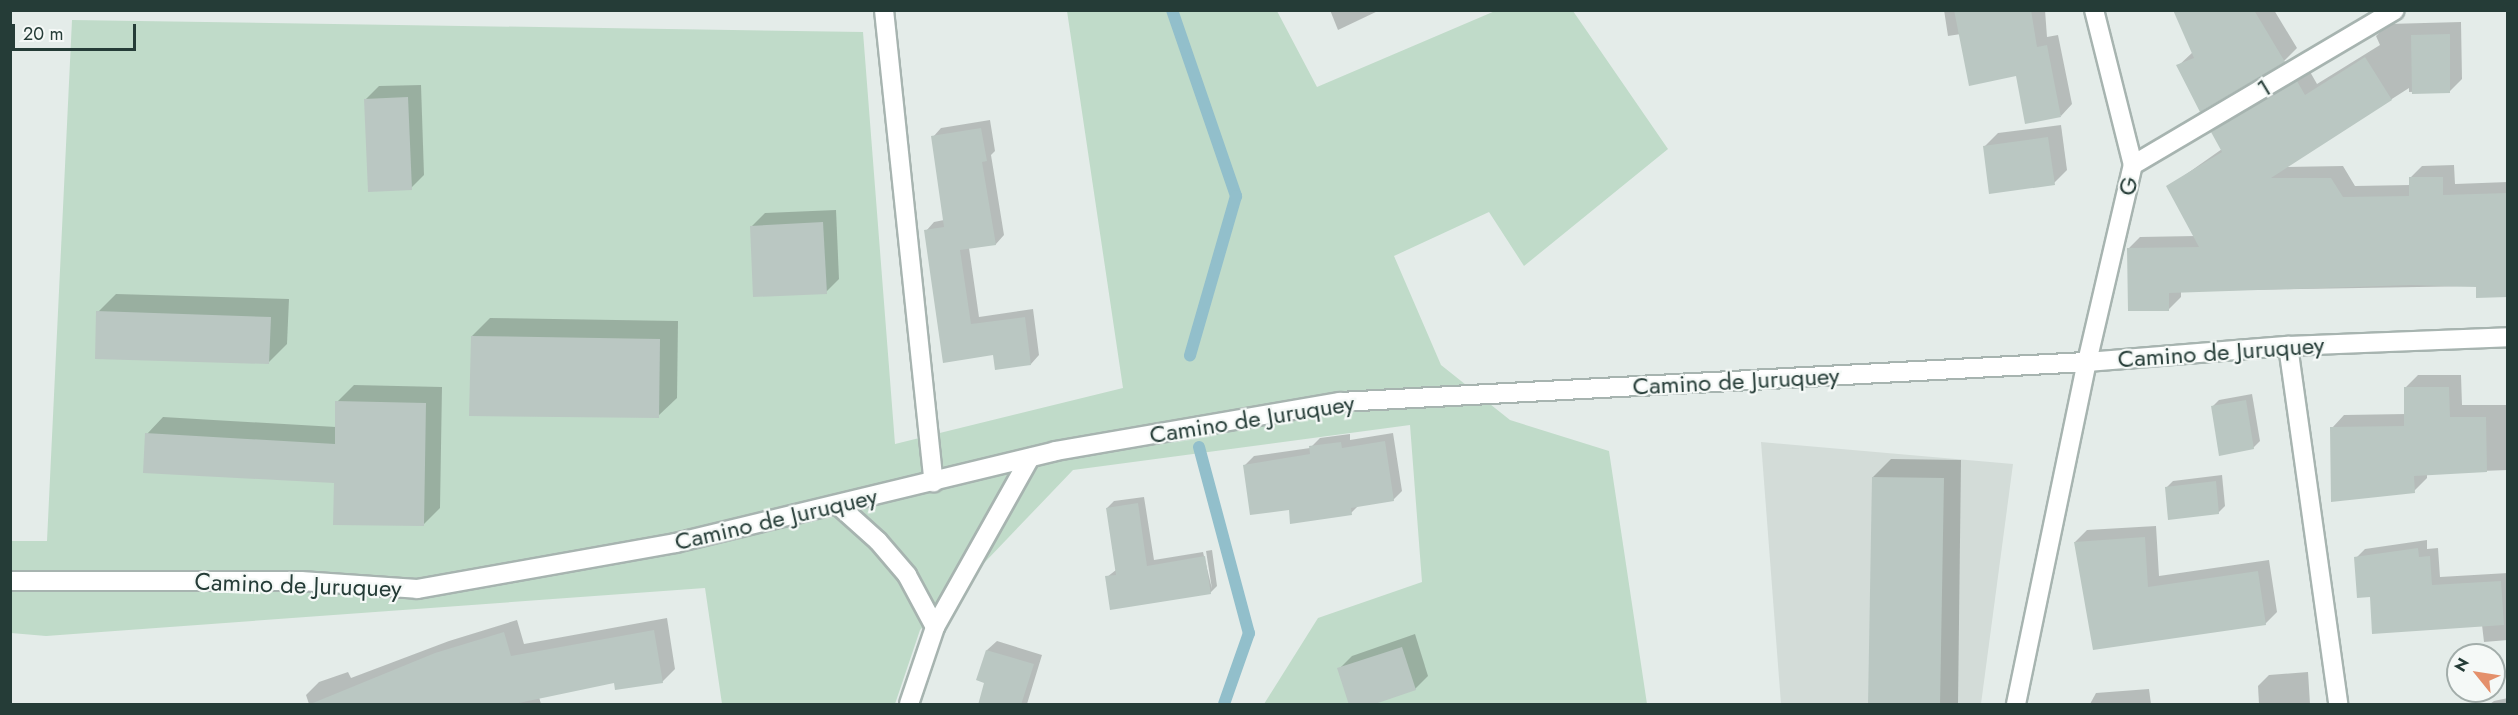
<!DOCTYPE html>
<html>
<head>
<meta charset="utf-8">
<style>
  body { margin:0 }
  #map { position:relative; width:2518px; height:715px; overflow:hidden; background:#e4ece9; font-family:Jost,sans-serif }
  div>[style] { position:absolute }
  [style*='--x'] { left:calc(var(--x)*1px); top:calc(var(--y)*1px); width:calc(var(--w)*1px); rotate:calc(var(--a)*1deg) }
  .built>* { inset:0; background:#d3dcd8 }
  .green>* { inset:0; background:#c0dbc9 }
  .shadow>* { inset:0; background:#0003 }
  .stream>* { height:12px; margin:-6px; padding:0 6px; transform-origin:6px; border-radius:6px; background:#92bfcb }
  .building>* { inset:0; background:#bac7c2 }
  .roads { filter:drop-shadow(2px 0 #a7b4b0) drop-shadow(-2px 0 #a7b4b0) drop-shadow(0 2px #a7b4b0) drop-shadow(0 -2px #a7b4b0) }
  .minor>* { height:18px; margin:-9px; padding:0 9px; transform-origin:9px; border-radius:9px; background:#fff }
  .tertiary>* { height:18px; margin:-9px; padding:0 9px; transform-origin:9px; border-radius:9px; background:#fff }
  span { translate:-50% -50%; white-space:nowrap; text-align:center; line-height:1.15; -webkit-text-stroke:4.5px #f5f9f7; paint-order:stroke }
  .street-label { font-size:24px; color:#253c37 }
  .frame { position:absolute; inset:0; border:12px solid #253c37; pointer-events:none }
  .north { position:absolute; left:2446px; top:643px; width:60px; height:60px; box-sizing:border-box; background:#f5f9f7; border:2px solid #a2adaa; border-radius:50%; rotate:300deg; font-size:16px; font-weight:700; line-height:24px; text-align:center; color:#253c37 }
  .north::after { content:''; display:block; margin:auto; width:21px; height:27px; background:#e4906b; clip-path:polygon(50% 0,100% 100%,50% 72%,0 100%) }
  .scale { position:absolute; left:12px; top:24px; width:124px; height:27px; box-sizing:border-box; border:3px solid #253c37; border-top:0; padding-left:8px; font-size:18px; line-height:21px; white-space:nowrap; color:#253c37; -webkit-text-stroke:4px #f5f9f7; paint-order:stroke }
</style>
</head>
<body>
<div id="map">
  <div class="built">
    <i style="clip-path:polygon(1761px 442px,2013px 464px,1981px 704px,1781px 704px)"></i>
  </div>
  <div class="green">
    <i style="clip-path:polygon(1067px 11px,1277px 11px,1317px 87px,1495px 11px,1573px 11px,1668px 149px,1524px 266px,1489px 212px,1394px 256px,1441px 365px,1510px 420px,1609px 451px,1647px 704px,1264px 704px,1318px 618px,1422px 582px,1410px 425px,1073px 470px,920px 630px,895px 704px,722px 704px,705px 588px,46px 636px,11px 633px,10px 541px,47px 541px,72px 20px,863px 32px,895px 444px,1123px 388px)"></i>
  </div>
  <div class="shadow">
    <i style="clip-path:polygon(1330px 10px,1380px 10px,1338px 30px)"></i>
    <i style="clip-path:polygon(1944px 10px,2045px 10px,2047px 37px,2058px 35px,2072px 104px,2061px 116px,2017px 74px,1961px 34px,1948px 36px)"></i>
    <i style="clip-path:polygon(2174px 10px,2274px 10px,2297px 48px,2284px 61px,2178px 66px,2193px 52px)"></i>
    <i style="clip-path:polygon(2461px 22px,2462px 79px,2450px 91px,2409px 92px,2409px 88px,2286px 167px,2343px 166px,2355px 186px,2410px 185px,2410px 178px,2422px 166px,2454px 165px,2455px 184px,2508px 182px,2508px 296px,2477px 286px,2181px 291px,2181px 297px,2169px 309px,2128px 249px,2140px 237px,2195px 236px,2168px 187px,2222px 149px,2213px 132px,2225px 120px,2309px 70px,2317px 84px,2380px 45px,2376px 36px,2388px 24px)"></i>
    <i style="clip-path:polygon(421px 85px,424px 175px,411px 188px,366px 99px,379px 86px)"></i>
    <i style="clip-path:polygon(990px 120px,995px 151px,991px 155px,1004px 235px,996px 244px,969px 248px,979px 317px,1033px 309px,1039px 355px,1031px 364px,994px 354px,944px 362px,926px 231px,934px 222px,944px 220px,933px 137px,941px 128px)"></i>
    <i style="clip-path:polygon(2061px 125px,2067px 170px,2054px 183px,1984px 147px,1998px 133px)"></i>
    <i style="clip-path:polygon(836px 210px,839px 279px,826px 292px,752px 226px,765px 213px)"></i>
    <i style="clip-path:polygon(116px 294px,289px 299px,287px 344px,269px 362px,98px 312px)"></i>
    <i style="clip-path:polygon(490px 318px,678px 321px,677px 398px,658px 416px,472px 336px)"></i>
    <i style="clip-path:polygon(2418px 375px,2461px 375px,2462px 405px,2508px 405px,2508px 470px,2427px 473px,2427px 478px,2414px 491px,2332px 428px,2344px 415px,2406px 414px,2405px 388px)"></i>
    <i style="clip-path:polygon(354px 385px,442px 387px,440px 508px,423px 525px,335px 481px,147px 434px,163px 417px,336px 427px,337px 402px)"></i>
    <i style="clip-path:polygon(2252px 394px,2260px 441px,2253px 448px,2212px 407px,2219px 400px)"></i>
    <i style="clip-path:polygon(1393px 433px,1402px 491px,1393px 500px,1359px 505px,1351px 513px,1290px 508px,1245px 465px,1254px 456px,1310px 448px,1320px 438px,1350px 434px,1350px 440px)"></i>
    <i style="clip-path:polygon(1891px 459px,1961px 460px,1958px 704px,1869px 704px,1873px 477px)"></i>
    <i style="clip-path:polygon(2222px 475px,2225px 506px,2218px 513px,2167px 487px,2173px 481px)"></i>
    <i style="clip-path:polygon(1144px 497px,1154px 560px,1203px 552px,1212px 589px,1206px 551px,1212px 550px,1217px 586px,1210px 593px,1107px 577px,1116px 570px,1107px 508px,1114px 501px)"></i>
    <i style="clip-path:polygon(2156px 526px,2159px 576px,2269px 560px,2277px 612px,2265px 624px,2094px 648px,2075px 542px,2087px 530px)"></i>
    <i style="clip-path:polygon(2427px 540px,2427px 549px,2438px 548px,2440px 577px,2508px 573px,2508px 640px,2484px 642px,2482px 625px,2371px 595px,2356px 558px,2365px 549px)"></i>
    <i style="clip-path:polygon(667px 618px,675px 669px,662px 682px,616px 681px,539px 697px,541px 704px,309px 704px,306px 695px,319px 682px,348px 672px,351px 678px,449px 641px,517px 620px,524px 644px)"></i>
    <i style="clip-path:polygon(1415px 634px,1428px 676px,1415px 689px,1339px 669px,1352px 656px)"></i>
    <i style="clip-path:polygon(997px 641px,1042px 655px,1027px 704px,980px 704px,986px 682px,987px 650px)"></i>
    <i style="clip-path:polygon(2308px 672px,2310px 704px,2259px 704px,2258px 686px,2269px 675px)"></i>
    <i style="clip-path:polygon(2149px 689px,2151px 704px,2090px 704px,2096px 693px)"></i>
    <i style="clip-path:polygon(2508px 698px,2508px 704px,2490px 704px,2494px 701px)"></i>
  </div>
  <div class="stream">
    <i style="--x:1172;--y:10;--w:197;--a:71"></i>
    <i style="--x:1236;--y:196;--w:166;--a:106.1"></i>
    <i style="--x:1199;--y:447;--w:193;--a:75"></i>
    <i style="--x:1249;--y:633;--w:75;--a:109.4"></i>
  </div>
  <div class="building">
    <i style="clip-path:polygon(1954px 10px,2031px 10px,2037px 47px,2047px 45px,2061px 117px,2025px 124px,2016px 76px,1969px 86px)"></i>
    <i style="clip-path:polygon(2173px 10px,2254px 10px,2285px 62px,2200px 112px,2176px 65px,2194px 58px)"></i>
    <i style="clip-path:polygon(2450px 34px,2450px 93px,2412px 94px,2411px 35px)"></i>
    <i style="clip-path:polygon(2365px 57px,2392px 100px,2271px 178px,2331px 178px,2343px 197px,2409px 196px,2409px 177px,2443px 177px,2443px 195px,2508px 193px,2508px 297px,2476px 298px,2476px 287px,2411px 285px,2169px 293px,2169px 311px,2128px 311px,2127px 248px,2199px 247px,2166px 186px,2222px 152px,2211px 132px,2297px 81px,2305px 95px)"></i>
    <i style="clip-path:polygon(408px 97px,412px 190px,368px 192px,364px 99px)"></i>
    <i style="clip-path:polygon(981px 128px,987px 161px,982px 162px,996px 245px,960px 250px,971px 324px,1025px 317px,1031px 365px,995px 370px,993px 355px,943px 363px,924px 230px,944px 227px,931px 136px)"></i>
    <i style="clip-path:polygon(2048px 137px,2055px 185px,1989px 194px,1983px 146px)"></i>
    <i style="clip-path:polygon(823px 222px,827px 294px,753px 297px,750px 226px)"></i>
    <i style="clip-path:polygon(96px 311px,271px 317px,269px 364px,95px 359px)"></i>
    <i style="clip-path:polygon(471px 336px,660px 339px,659px 418px,469px 416px)"></i>
    <i style="clip-path:polygon(2404px 387px,2449px 387px,2450px 417px,2486px 417px,2487px 472px,2414px 476px,2415px 493px,2331px 502px,2330px 427px,2404px 426px)"></i>
    <i style="clip-path:polygon(2246px 400px,2254px 449px,2219px 456px,2211px 406px)"></i>
    <i style="clip-path:polygon(335px 401px,426px 403px,424px 526px,333px 525px,334px 483px,143px 473px,145px 433px,335px 444px)"></i>
    <i style="clip-path:polygon(1385px 441px,1394px 501px,1351px 508px,1352px 515px,1290px 524px,1289px 510px,1250px 515px,1243px 465px,1310px 454px,1309px 446px,1341px 442px,1342px 448px)"></i>
    <i style="clip-path:polygon(1872px 477px,1944px 478px,1940px 705px,1868px 705px)"></i>
    <i style="clip-path:polygon(2216px 481px,2219px 514px,2168px 520px,2165px 487px)"></i>
    <i style="clip-path:polygon(1138px 503px,1147px 566px,1205px 556px,1211px 594px,1110px 610px,1105px 576px,1116px 575px,1106px 508px)"></i>
    <i style="clip-path:polygon(2145px 537px,2148px 587px,2258px 571px,2266px 625px,2093px 650px,2074px 542px)"></i>
    <i style="clip-path:polygon(2418px 548px,2419px 557px,2430px 556px,2432px 585px,2501px 581px,2504px 625px,2372px 634px,2370px 597px,2357px 598px,2354px 557px)"></i>
    <i style="clip-path:polygon(654px 630px,663px 683px,615px 690px,614px 683px,509px 705px,308px 705px,435px 653px,504px 632px,511px 656px)"></i>
    <i style="clip-path:polygon(1402px 647px,1416px 690px,1372px 705px,1349px 705px,1337px 668px)"></i>
    <i style="clip-path:polygon(986px 650px,1034px 664px,1021px 705px,978px 705px,984px 683px,976px 680px)"></i>
  </div>
  <div class="roads">
    <div class="minor">
      <i style="--x:884;--y:10;--w:475;--a:84"></i>
      <i style="--x:2133;--y:165;--w:304;--a:-30.6"></i>
      <i style="--x:2288;--y:346;--w:361;--a:82"></i>
      <i style="--x:838;--y:505;--w:54;--a:42"></i>
      <i style="--x:878;--y:541;--w:45;--a:49.5"></i>
      <i style="--x:907;--y:575;--w:59;--a:61.7"></i>
      <i style="--x:909;--y:704;--w:81;--a:-71.3"></i>
      <i style="--x:935;--y:627;--w:194;--a:-60.7"></i>
      <i style="--x:2016;--y:704;--w:349;--a:-78.3"></i>
      <i style="--x:2087;--y:362;--w:202;--a:-76.9"></i>
      <i style="--x:2133;--y:165;--w:160;--a:-104.1"></i>
    </div>
    <div class="tertiary">
      <i style="--x:10;--y:581;--w:291;--a:0"></i>
      <i style="--x:301;--y:581;--w:116;--a:3.9"></i>
      <i style="--x:417;--y:589;--w:263;--a:-10.1"></i>
      <i style="--x:676;--y:543;--w:390;--a:-13.6"></i>
      <i style="--x:1055;--y:451;--w:289;--a:-9.8"></i>
      <i style="--x:1340;--y:402;--w:748;--a:-3.07"></i>
      <i style="--x:2087;--y:362;--w:202;--a:-4.6"></i>
      <i style="--x:2288;--y:346;--w:220;--a:-2.3"></i>
    </div>
  </div>
  <div class="street-label">
    <span style="left:2264px;top:88px;rotate:-31deg">1</span>
    <span style="left:2128px;top:186px;rotate:-77deg">G</span>
    <span style="left:2221px;top:352px;rotate:-4deg">Camino de Juruquey</span>
    <span style="left:1736px;top:381px;rotate:-3deg">Camino de Juruquey</span>
    <span style="left:1252px;top:419px;rotate:-9deg">Camino de Juruquey</span>
    <span style="left:776px;top:519px;rotate:-13deg">Camino de Juruquey</span>
    <span style="left:298px;top:585px;rotate:2deg">Camino de Juruquey</span>
  </div>
  <div class="frame"></div>
  <div class="north">N</div>
  <div class="scale">20 m</div>
</div>
</body>
</html>
